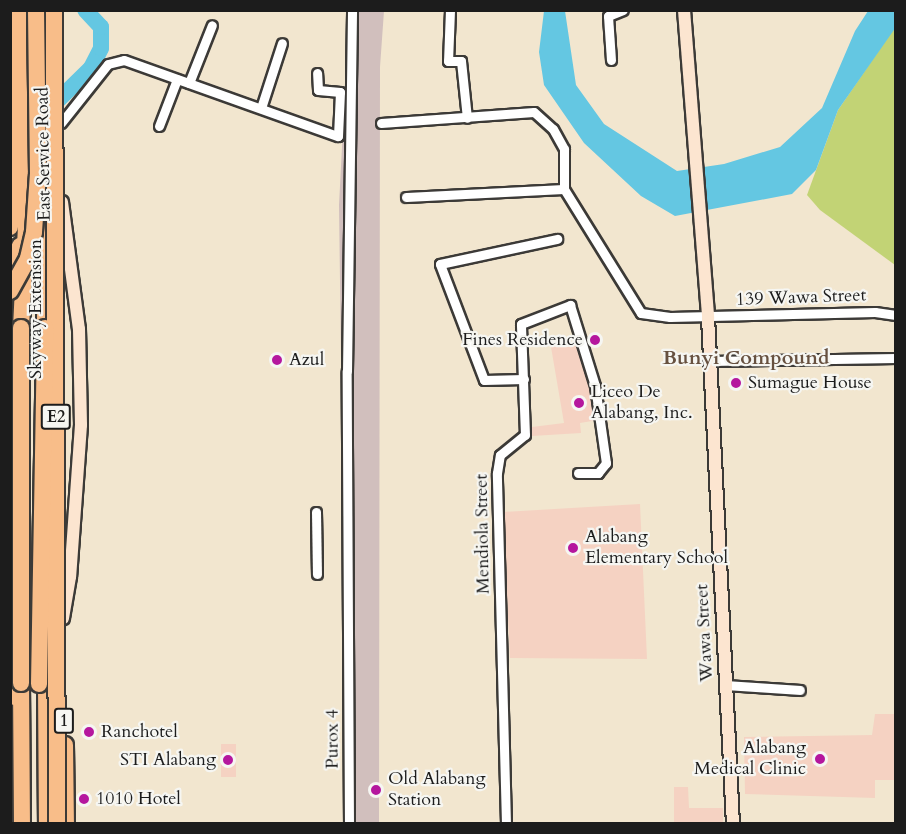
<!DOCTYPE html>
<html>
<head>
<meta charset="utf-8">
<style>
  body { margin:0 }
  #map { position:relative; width:906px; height:834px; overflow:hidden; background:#f2e6cf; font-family:Cardo,serif }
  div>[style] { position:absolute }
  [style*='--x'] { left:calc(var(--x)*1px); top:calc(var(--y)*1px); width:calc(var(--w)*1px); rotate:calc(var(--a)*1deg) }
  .built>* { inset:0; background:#f5d2c2 }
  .industrial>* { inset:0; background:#d1bfbd }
  .green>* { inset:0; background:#c2d375 }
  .water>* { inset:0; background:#64c7e2 }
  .river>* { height:16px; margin:-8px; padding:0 8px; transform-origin:8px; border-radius:8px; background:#64c7e2 }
  .roads { filter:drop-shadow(2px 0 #3c3a37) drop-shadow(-2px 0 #3c3a37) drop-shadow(0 2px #3c3a37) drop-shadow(0 -2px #3c3a37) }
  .street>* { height:9px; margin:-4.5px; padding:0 4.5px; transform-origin:4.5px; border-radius:4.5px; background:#fff }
  .secondary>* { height:12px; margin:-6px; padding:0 6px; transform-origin:6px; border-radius:6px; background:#fce5d0 }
  .highway>* { height:16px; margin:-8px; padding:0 8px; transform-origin:8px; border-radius:8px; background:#f8bd89 }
  .bridges { filter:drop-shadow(2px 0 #3c3a37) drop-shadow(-2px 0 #3c3a37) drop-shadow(0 2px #3c3a37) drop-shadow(0 -2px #3c3a37) }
  .highway-bridge>* { height:16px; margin:-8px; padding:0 8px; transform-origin:8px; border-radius:8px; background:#f8bd89 }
  .dots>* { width:16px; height:16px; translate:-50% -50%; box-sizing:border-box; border:3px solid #f6f6f2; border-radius:50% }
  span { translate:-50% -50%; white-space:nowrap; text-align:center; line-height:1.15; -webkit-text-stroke:4.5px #f6f6f2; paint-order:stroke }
  .shield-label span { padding:2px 4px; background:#f6f6f2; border:2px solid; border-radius:4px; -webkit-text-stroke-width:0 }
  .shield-label { font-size:16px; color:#1c1c1c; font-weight:700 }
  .street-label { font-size:18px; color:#1c1c1c }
  .poi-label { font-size:18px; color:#1c1c1c }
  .right { translate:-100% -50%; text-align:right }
  .left { translate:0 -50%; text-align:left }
  .neighbourhood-label { font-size:20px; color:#675140; font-weight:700 }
  .frame { position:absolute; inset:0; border:12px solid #1c1c1c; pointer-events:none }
</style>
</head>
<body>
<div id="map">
  <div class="built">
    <i style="clip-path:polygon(578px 341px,595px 386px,598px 420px,580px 423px,581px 433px,532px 436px,532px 427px,564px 423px,551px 347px)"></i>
    <i style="clip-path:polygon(640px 504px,647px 659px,510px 658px,503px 512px)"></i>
    <i style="clip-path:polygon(875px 714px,896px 714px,895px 780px,875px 780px,875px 798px,745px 794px,744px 737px,872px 735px)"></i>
    <i style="clip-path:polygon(221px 744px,236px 744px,236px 777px,221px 777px)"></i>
    <i style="clip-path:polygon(674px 787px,688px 787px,689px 808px,723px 808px,723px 823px,674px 823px)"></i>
  </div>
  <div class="industrial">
    <i style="clip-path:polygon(349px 11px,384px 11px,380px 67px,379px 823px,347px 823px,339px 205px)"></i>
  </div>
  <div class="green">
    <i style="clip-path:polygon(895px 27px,895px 265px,820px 210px,807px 195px,838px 110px)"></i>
  </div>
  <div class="water">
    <i style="clip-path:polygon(544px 11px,565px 11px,576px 85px,604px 124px,677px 171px,724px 164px,780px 147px,822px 108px,855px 31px,868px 11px,895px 11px,896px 27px,838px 110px,816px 170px,792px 194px,675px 216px,641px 196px,584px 143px,544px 85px,539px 52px)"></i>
  </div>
  <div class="river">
    <i style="--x:45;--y:113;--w:64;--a:-44.4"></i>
    <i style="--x:91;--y:68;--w:22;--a:-63"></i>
    <i style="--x:101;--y:48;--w:21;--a:-90"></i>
    <i style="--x:101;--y:27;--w:23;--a:-133"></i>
  </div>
  <div class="roads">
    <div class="street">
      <i style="--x:450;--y:10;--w:51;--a:92.2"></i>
      <i style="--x:448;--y:61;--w:13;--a:0"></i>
      <i style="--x:461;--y:61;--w:57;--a:84"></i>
      <i style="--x:611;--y:60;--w:44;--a:-93.9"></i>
      <i style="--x:608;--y:16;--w:16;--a:-22"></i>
      <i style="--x:189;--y:83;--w:62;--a:-68.4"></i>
      <i style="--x:261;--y:108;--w:68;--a:-72.1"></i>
      <i style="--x:61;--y:123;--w:75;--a:-51.5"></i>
      <i style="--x:108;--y:64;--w:16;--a:-14"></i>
      <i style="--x:124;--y:60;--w:227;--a:19.6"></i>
      <i style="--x:338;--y:136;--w:44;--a:-87.4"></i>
      <i style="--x:340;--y:92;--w:22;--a:-175"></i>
      <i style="--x:318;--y:90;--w:17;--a:-93"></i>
      <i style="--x:381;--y:123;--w:153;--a:-4.1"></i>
      <i style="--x:534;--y:112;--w:25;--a:42"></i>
      <i style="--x:553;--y:129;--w:23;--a:61"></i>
      <i style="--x:564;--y:149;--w:40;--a:90"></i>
      <i style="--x:564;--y:189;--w:146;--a:58.2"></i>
      <i style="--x:641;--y:313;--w:29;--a:8"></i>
      <i style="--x:670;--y:317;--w:205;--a:-1.4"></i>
      <i style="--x:875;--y:312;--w:21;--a:8"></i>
      <i style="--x:159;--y:126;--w:50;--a:-69"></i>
      <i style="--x:406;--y:197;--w:158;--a:-2.9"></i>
      <i style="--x:710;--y:361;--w:186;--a:-0.9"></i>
      <i style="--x:524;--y:379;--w:40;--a:178.6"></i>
      <i style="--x:484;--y:380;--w:124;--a:-110.8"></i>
      <i style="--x:440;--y:264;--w:120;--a:-12.1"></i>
      <i style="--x:316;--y:512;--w:62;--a:89.1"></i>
      <i style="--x:726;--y:685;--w:74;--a:3.9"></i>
      <i style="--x:349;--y:824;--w:453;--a:-90.3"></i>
      <i style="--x:347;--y:371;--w:361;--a:-89.2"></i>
      <i style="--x:506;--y:824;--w:351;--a:-91.5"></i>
      <i style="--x:497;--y:473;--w:18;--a:-81"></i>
      <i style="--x:500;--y:455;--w:32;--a:-39"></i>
      <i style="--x:525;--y:435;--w:111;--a:-92.1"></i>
      <i style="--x:521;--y:324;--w:53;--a:-21.2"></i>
      <i style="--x:570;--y:305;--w:85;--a:72.8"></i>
      <i style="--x:595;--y:386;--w:78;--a:81.9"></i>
      <i style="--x:606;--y:463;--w:13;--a:129"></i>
      <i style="--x:598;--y:473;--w:20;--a:180"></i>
    </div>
    <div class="secondary">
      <i style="--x:684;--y:10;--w:308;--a:85.5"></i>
      <i style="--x:708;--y:317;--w:508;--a:87.18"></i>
      <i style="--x:62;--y:202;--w:128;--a:82.4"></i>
      <i style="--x:79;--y:329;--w:96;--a:88.8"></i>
      <i style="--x:81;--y:425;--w:152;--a:94.1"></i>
      <i style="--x:70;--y:577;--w:42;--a:99.7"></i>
    </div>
    <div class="highway">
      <i style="--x:45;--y:10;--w:81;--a:90"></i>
      <i style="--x:10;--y:227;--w:217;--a:-89.7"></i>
      <i style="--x:10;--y:272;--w:28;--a:-69"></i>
      <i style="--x:45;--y:327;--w:169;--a:-89.7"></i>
      <i style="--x:21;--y:328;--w:103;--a:-87.2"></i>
      <i style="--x:26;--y:225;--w:215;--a:-90.3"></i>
      <i style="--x:10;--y:635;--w:14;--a:-54"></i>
      <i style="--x:18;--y:624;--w:17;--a:-28"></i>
      <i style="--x:33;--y:616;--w:21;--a:3"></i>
      <i style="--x:21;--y:684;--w:140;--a:89.6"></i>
      <i style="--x:15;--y:697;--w:15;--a:-74"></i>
      <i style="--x:19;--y:683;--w:10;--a:-29"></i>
      <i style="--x:28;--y:678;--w:19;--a:21"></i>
      <i style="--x:46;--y:685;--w:139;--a:89.6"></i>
      <i style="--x:65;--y:745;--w:79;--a:89.3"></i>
    </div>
  </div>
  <div class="bridges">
    <div class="highway-bridge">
      <i style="--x:54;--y:10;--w:814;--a:89.79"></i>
      <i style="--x:10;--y:291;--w:38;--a:-61"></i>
      <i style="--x:28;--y:258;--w:27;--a:-77"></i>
      <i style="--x:34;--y:232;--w:58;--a:-86.1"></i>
      <i style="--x:38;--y:174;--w:164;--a:-90.7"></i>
      <i style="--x:21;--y:683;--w:355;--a:-90"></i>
      <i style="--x:39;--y:684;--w:356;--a:-89"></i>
    </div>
  </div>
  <div class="dots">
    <i style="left:595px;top:340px;background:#b5179e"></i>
    <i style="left:277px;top:360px;background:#b5179e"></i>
    <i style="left:736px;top:383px;background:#b5179e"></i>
    <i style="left:579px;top:403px;background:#b5179e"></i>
    <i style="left:573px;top:548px;background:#b5179e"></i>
    <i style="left:89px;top:732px;background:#b5179e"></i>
    <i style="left:820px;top:759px;background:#b5179e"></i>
    <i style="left:228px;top:760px;background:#b5179e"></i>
    <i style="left:376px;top:790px;background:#b5179e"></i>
    <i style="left:84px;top:799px;background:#b5179e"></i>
  </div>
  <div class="shield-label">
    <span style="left:56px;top:417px">E2</span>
    <span style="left:64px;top:721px">1</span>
  </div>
  <div class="street-label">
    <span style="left:44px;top:154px;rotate:-91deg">East Service Road</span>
    <span style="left:801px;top:298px;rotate:-2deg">139 Wawa Street</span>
    <span style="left:36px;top:309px;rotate:-90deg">Skyway Extension</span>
    <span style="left:483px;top:534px;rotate:-91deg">Mendiola Street</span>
    <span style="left:705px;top:633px;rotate:-93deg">Wawa Street</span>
    <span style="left:333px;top:739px;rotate:-90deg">Purox 4</span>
  </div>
  <div class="poi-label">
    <span class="right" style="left:583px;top:340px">Fines Residence</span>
    <span class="left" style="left:289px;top:360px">Azul</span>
    <span class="left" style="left:748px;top:383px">Sumague House</span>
    <span class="left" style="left:591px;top:403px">Liceo De<br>Alabang, Inc.</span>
    <span class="left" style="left:585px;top:548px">Alabang<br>Elementary School</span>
    <span class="left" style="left:101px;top:732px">Ranchotel</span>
    <span class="right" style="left:806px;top:759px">Alabang<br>Medical Clinic</span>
    <span class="right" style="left:216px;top:760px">STI Alabang</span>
    <span class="left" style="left:388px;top:790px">Old Alabang<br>Station</span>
    <span class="left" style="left:96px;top:799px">1010 Hotel</span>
  </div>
  <div class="neighbourhood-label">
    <span style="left:746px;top:357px">Bunyi Compound</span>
  </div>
  <div class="frame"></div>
</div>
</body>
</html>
